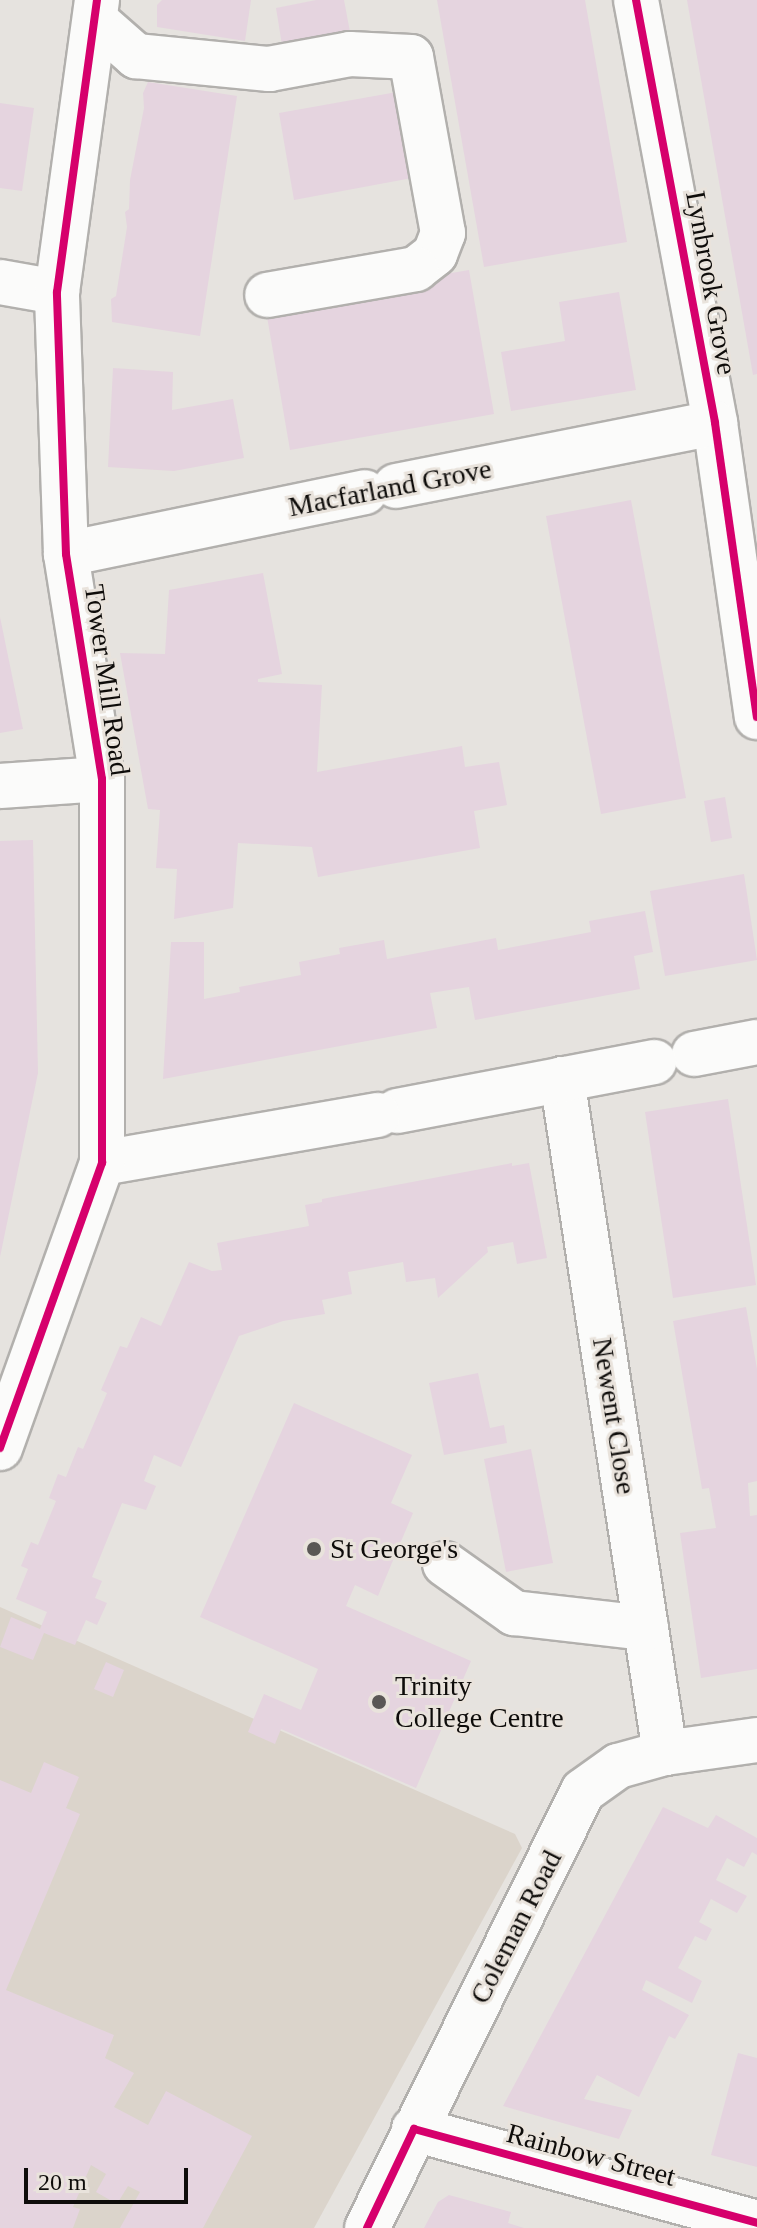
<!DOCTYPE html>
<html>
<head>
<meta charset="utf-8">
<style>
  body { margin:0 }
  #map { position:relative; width:757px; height:2228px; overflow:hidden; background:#e6e3df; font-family:"Times New Roman",serif }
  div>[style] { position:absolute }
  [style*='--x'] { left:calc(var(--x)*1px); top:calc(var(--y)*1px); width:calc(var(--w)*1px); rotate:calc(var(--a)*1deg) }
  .built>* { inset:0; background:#dbd4cb }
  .building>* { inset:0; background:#e5d4df }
  .roads { filter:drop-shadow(2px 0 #b2b0ad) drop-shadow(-2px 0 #b2b0ad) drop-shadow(0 2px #b2b0ad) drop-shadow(0 -2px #b2b0ad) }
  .minor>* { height:44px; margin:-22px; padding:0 22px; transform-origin:22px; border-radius:22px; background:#fbfbfa }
  .cycleway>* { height:8px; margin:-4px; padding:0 4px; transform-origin:4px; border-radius:4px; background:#d6006c }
  .dots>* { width:22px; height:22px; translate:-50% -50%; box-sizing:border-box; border:4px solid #e9e3dc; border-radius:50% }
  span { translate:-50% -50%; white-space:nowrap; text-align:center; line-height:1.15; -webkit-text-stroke:6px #e9e3dc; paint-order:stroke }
  .street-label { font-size:28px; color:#0e0c0a }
  .poi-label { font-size:28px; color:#0e0c0a }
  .left { translate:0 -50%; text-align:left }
  .scale { position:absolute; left:24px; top:2168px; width:164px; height:36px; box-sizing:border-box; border:4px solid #0e0c0a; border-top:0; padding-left:10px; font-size:24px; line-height:28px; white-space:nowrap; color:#0e0c0a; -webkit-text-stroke:6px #e9e3dc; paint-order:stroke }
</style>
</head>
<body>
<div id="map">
  <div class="built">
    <i style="clip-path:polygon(0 1607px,515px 1834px,522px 1848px,314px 2228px,0 2228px)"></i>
  </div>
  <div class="building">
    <i style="clip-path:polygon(162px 0,251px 0,245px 41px,157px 27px,157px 5px)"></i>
    <i style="clip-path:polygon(316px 0,344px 0,350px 32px,282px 45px,276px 8px)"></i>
    <i style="clip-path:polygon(437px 0,585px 0,627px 242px,484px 267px)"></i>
    <i style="clip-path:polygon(687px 0,757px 0,757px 374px,753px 375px)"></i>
    <i style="clip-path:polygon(148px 82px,237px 96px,200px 336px,112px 322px,111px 299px,116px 296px,127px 227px,125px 212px,129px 209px,130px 180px,144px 108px,143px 93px)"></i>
    <i style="clip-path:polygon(397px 92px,412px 178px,294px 200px,279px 113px)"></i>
    <i style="clip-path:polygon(0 103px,34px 108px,22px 191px,0 188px)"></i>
    <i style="clip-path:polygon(469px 270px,494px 414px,290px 450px,265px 305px)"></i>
    <i style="clip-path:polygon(619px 292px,636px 390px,511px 411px,501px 352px,565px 341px,559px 302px)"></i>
    <i style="clip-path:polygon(113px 368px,173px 372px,172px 410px,233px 399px,244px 458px,174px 471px,108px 467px)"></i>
    <i style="clip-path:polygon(631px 500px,686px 798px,601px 814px,546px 516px)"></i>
    <i style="clip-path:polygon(263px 573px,282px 674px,258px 679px,258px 682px,322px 685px,317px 772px,462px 746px,465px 767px,499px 762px,507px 805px,474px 811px,480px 848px,318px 877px,312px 847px,238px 843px,233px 908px,174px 919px,177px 869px,156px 868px,160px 810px,148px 809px,120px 653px,165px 654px,169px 590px)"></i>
    <i style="clip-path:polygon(0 617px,23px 729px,0 733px)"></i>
    <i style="clip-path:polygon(725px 797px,732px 838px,711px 842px,704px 801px)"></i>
    <i style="clip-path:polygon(33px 840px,38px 1073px,0 1257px,0 841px)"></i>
    <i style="clip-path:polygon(744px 874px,757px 960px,665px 976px,650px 891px)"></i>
    <i style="clip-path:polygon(645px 911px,653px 952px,634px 956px,640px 989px,475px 1020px,469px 987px,430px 993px,437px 1028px,163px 1079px,171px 942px,204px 942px,204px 999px,240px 992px,239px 987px,301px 975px,299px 962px,340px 954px,339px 948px,384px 940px,387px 959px,496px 938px,498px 950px,591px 932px,589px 921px)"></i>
    <i style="clip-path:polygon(728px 1099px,756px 1285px,673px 1298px,645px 1112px)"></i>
    <i style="clip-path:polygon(512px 1163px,512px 1166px,529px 1163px,547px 1258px,517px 1264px,513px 1242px,487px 1247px,488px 1252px,438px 1298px,435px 1278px,406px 1282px,403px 1262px,348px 1272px,352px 1294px,322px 1300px,325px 1314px,283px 1321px,239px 1336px,181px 1467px,154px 1455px,144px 1481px,156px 1486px,146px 1510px,122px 1503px,92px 1577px,102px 1581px,95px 1598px,107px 1603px,97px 1625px,86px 1620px,75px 1645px,44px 1633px,33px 1660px,0 1647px,11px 1617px,40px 1629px,47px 1612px,16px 1599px,28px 1569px,21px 1566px,31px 1542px,38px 1545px,56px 1501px,49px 1498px,58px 1474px,66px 1477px,78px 1447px,83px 1449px,107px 1393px,101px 1390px,120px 1346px,127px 1348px,141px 1317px,161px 1326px,189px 1262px,212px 1271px,222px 1270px,217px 1243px,309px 1226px,305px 1205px,322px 1202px,322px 1199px)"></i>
    <i style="clip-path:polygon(746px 1307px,757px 1369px,757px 1481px,748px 1483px,750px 1516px,757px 1515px,757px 1669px,701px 1678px,680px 1533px,716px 1528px,709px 1488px,702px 1489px,673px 1321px)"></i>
    <i style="clip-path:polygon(478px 1373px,490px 1428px,504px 1425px,507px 1443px,444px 1455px,429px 1383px)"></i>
    <i style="clip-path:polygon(294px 1403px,412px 1455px,391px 1503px,413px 1513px,378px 1596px,355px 1585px,346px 1606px,471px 1661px,416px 1788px,281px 1729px,275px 1744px,248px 1732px,264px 1694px,301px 1710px,318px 1669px,200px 1617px)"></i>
    <i style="clip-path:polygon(531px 1449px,553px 1563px,506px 1572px,484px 1459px)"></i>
    <i style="clip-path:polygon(106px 1662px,124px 1670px,113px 1697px,94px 1689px)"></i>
    <i style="clip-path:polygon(44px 1762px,79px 1777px,66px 1808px,80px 1814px,6px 1990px,114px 2035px,105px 2058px,134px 2073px,114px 2107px,148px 2125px,166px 2091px,252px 2136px,203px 2228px,120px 2228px,140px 2192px,128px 2186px,117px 2204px,96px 2192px,106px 2174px,91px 2165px,73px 2207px,80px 2209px,73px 2228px,0 2228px,0 1780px,31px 1793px)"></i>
    <i style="clip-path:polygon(663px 1807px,708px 1828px,716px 1815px,757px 1838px,757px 1855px,752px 1852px,744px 1867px,727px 1858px,716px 1880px,747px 1896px,737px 1913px,711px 1899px,699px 1922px,712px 1929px,706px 1941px,695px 1936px,678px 1968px,702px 1981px,692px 2003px,646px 1980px,642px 1990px,689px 2015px,675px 2039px,669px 2036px,639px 2097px,597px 2075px,584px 2099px,632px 2110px,619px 2139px,503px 2106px)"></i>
    <i style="clip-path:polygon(738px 2053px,757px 2058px,757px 2167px,711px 2155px)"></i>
    <i style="clip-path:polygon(449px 2195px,511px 2212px,508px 2223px,524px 2228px,424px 2228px,438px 2202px)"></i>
  </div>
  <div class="roads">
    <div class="minor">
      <i style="--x:636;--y:0;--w:430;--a:79.4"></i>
      <i style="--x:715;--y:423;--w:297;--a:81.9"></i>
      <i style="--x:95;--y:20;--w:55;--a:41.3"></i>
      <i style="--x:136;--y:56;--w:134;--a:5.6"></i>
      <i style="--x:269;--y:69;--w:82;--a:-10.5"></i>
      <i style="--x:350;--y:54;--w:61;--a:2.8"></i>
      <i style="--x:411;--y:57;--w:179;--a:79.7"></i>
      <i style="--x:443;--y:233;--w:22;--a:111"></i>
      <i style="--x:435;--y:254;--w:24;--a:142"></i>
      <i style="--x:416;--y:269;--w:151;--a:170.1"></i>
      <i style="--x:0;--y:282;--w:58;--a:10"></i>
      <i style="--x:396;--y:486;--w:325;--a:-11.2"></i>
      <i style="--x:66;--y:554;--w:305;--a:-11.7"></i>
      <i style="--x:0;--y:786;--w:102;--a:-3.9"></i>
      <i style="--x:694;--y:1054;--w:64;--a:-10.8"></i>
      <i style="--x:562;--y:1079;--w:682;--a:81.31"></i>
      <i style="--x:397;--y:1111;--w:262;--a:-10.8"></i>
      <i style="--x:102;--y:1163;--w:280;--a:-9.9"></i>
      <i style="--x:0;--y:1448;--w:303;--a:-70.3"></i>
      <i style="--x:102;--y:1163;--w:384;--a:-90"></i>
      <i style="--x:102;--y:779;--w:228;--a:-99.1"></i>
      <i style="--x:66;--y:554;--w:262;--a:-92"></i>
      <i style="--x:57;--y:292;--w:295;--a:-82.2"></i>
      <i style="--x:445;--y:1564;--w:85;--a:35.4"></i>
      <i style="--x:514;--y:1613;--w:133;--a:6.5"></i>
      <i style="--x:414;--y:2129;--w:356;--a:15.3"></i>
      <i style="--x:367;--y:2228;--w:487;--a:-63.7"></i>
      <i style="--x:583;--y:1791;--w:43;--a:-35.5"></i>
      <i style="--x:618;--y:1766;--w:49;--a:-15.5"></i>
      <i style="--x:665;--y:1753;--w:93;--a:-8"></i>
    </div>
  </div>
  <div class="cycleway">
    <i style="--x:636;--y:0;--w:430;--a:79.4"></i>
    <i style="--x:715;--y:423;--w:297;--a:81.9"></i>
    <i style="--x:0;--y:1448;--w:303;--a:-70.3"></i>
    <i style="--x:102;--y:1163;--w:384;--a:-90"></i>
    <i style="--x:102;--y:779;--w:228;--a:-99.1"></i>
    <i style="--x:66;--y:554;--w:262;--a:-92"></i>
    <i style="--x:57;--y:292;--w:295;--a:-82.2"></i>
    <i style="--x:367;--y:2228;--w:110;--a:-64.6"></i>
    <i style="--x:414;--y:2129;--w:356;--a:15.3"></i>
  </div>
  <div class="dots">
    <i style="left:314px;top:1549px;background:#5a5755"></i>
    <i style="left:379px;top:1702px;background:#5a5755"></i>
  </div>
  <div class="street-label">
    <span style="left:711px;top:283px;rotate:80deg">Lynbrook Grove</span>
    <span style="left:390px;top:488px;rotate:-11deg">Macfarland Grove</span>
    <span style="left:107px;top:680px;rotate:82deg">Tower Mill Road</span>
    <span style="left:614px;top:1416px;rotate:81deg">Newent Close</span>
    <span style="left:516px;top:1927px;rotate:-63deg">Coleman Road</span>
    <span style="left:591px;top:2155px;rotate:15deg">Rainbow Street</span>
  </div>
  <div class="poi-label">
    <span class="left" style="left:330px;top:1549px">St George's</span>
    <span class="left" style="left:395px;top:1702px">Trinity<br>College Centre</span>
  </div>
  <div class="scale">20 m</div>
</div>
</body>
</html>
